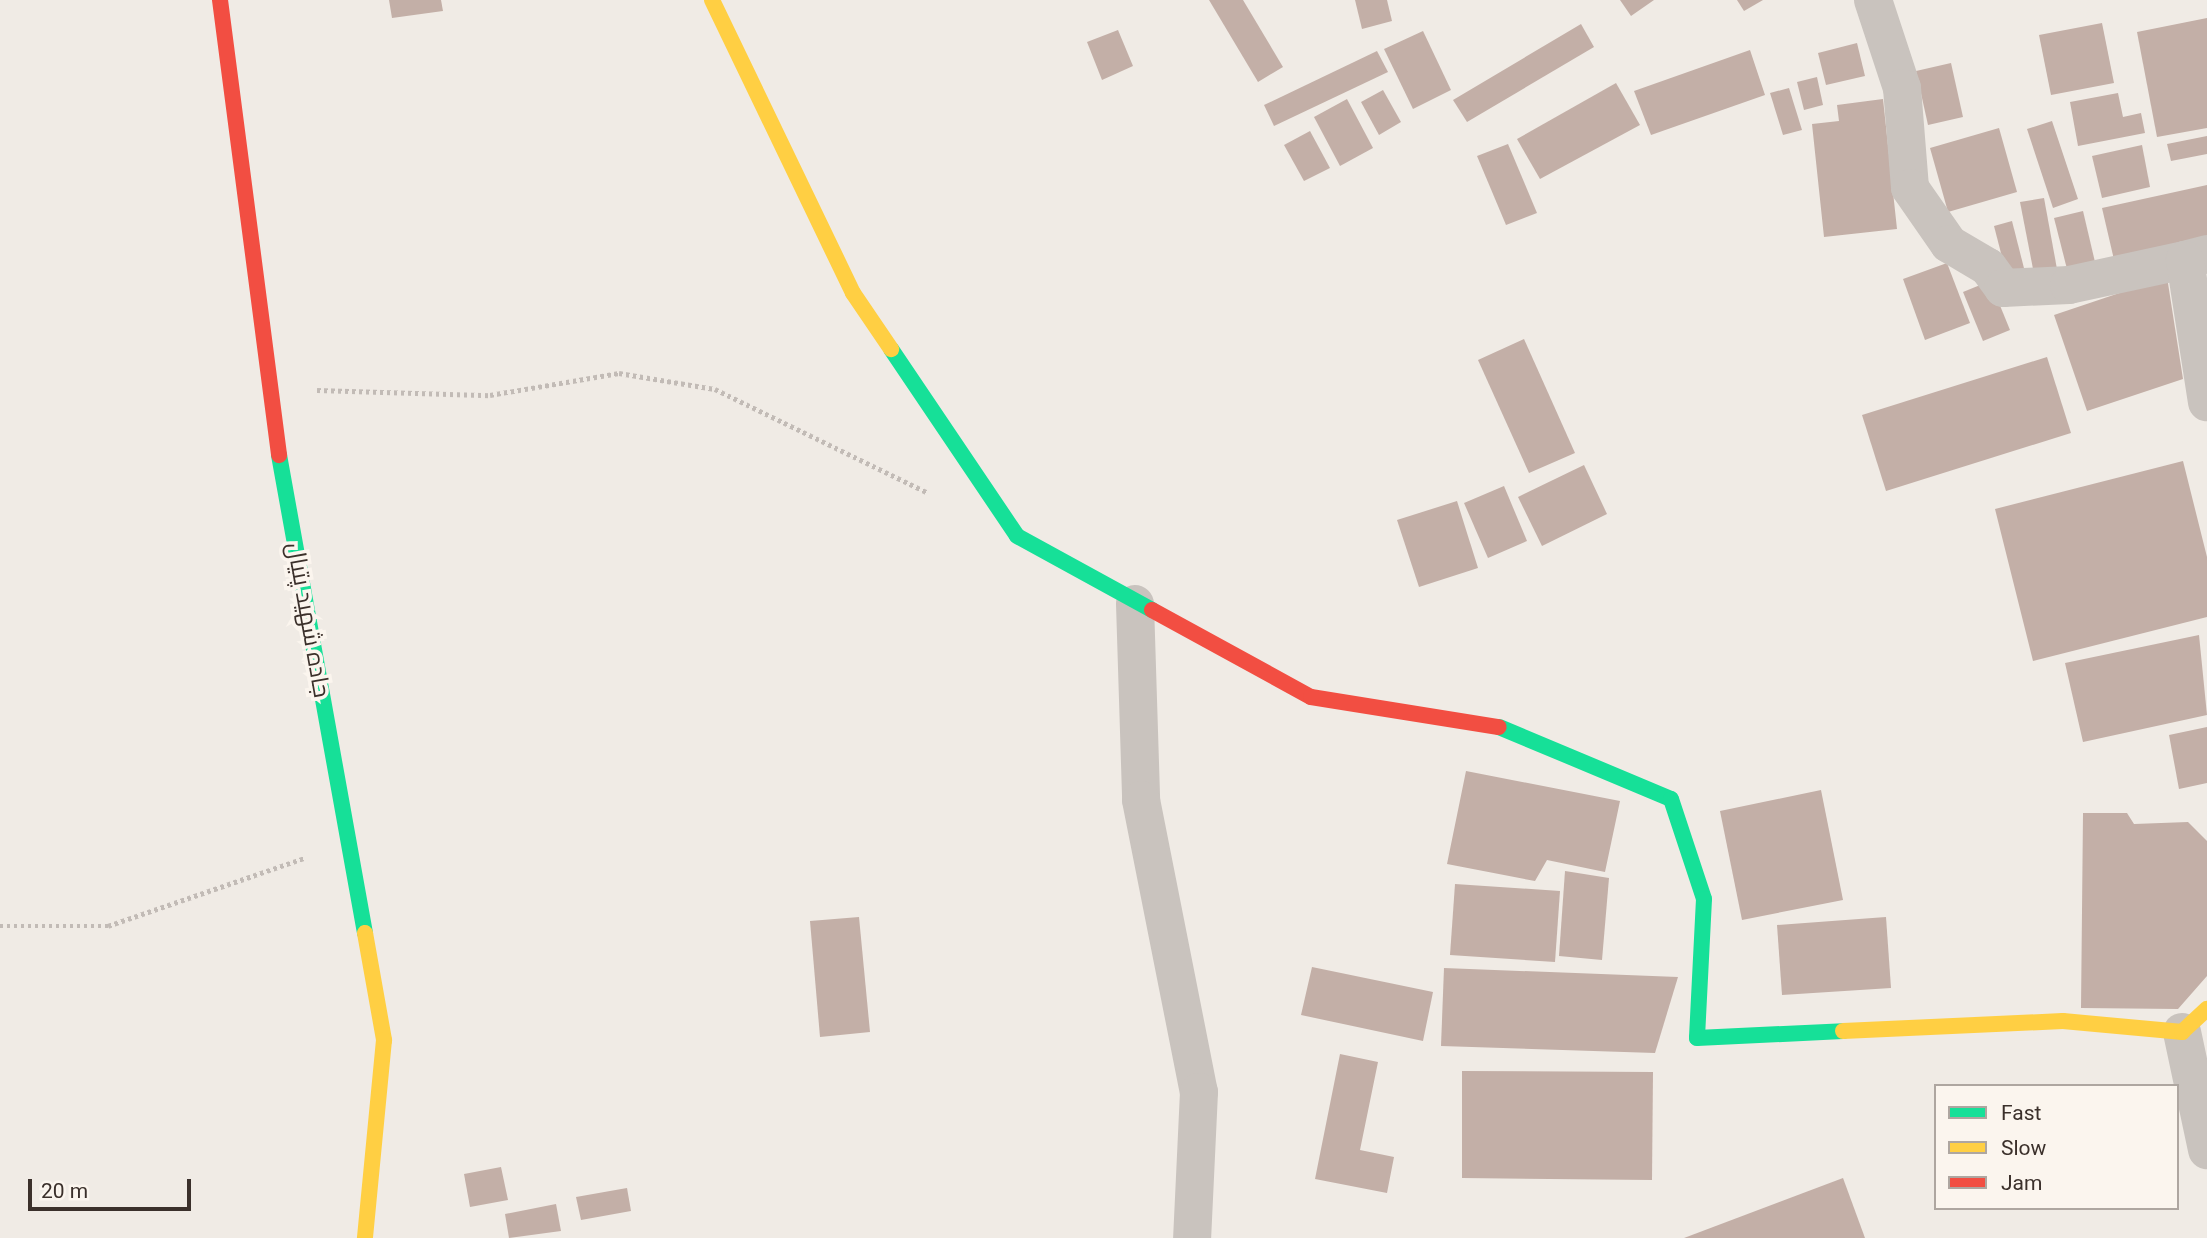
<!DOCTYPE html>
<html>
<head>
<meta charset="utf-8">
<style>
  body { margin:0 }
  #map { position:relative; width:2207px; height:1238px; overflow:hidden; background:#f0ebe5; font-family:Roboto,Cairo,sans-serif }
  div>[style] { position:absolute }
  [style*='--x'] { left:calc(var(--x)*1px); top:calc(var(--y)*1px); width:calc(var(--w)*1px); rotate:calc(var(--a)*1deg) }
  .building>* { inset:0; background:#c3afa7 }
  .path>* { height:4.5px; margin-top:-2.25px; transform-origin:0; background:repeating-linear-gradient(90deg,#c2bbb6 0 3.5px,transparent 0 7px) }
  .street>* { height:38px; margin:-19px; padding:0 19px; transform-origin:19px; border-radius:19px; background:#c9c3be }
  .fast>* { height:16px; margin:-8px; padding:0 8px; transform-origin:8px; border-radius:8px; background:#16e098 }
  .slow>* { height:16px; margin:-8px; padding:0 8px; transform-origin:8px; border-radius:8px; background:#ffcf43 }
  .jam>* { height:16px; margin:-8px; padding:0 8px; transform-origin:8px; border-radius:8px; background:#f24e42 }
  span { translate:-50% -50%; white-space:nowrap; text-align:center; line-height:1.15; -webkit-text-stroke:7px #fbf5ee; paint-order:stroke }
  .street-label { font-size:24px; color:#3b302b }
  .legend { position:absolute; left:1934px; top:1084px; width:245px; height:126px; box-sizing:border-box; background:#fbf5ee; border:2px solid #aea6a0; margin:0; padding:9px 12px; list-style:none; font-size:21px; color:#3b302b }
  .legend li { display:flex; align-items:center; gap:14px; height:35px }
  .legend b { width:35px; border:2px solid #aea6a0 }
  .scale { position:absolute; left:28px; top:1179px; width:163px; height:32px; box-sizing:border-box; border:4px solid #3b302b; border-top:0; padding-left:9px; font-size:21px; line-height:24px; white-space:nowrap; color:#3b302b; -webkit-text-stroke:5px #fbf5ee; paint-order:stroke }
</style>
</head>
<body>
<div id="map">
  <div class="building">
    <i style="clip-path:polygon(389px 0,441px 0,443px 11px,392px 18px)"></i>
    <i style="clip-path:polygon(1209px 0,1243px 0,1283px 67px,1258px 82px)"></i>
    <i style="clip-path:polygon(1355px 0,1387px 0,1392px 21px,1362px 29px)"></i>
    <i style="clip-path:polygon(1620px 0,1654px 0,1631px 16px)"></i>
    <i style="clip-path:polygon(1737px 0,1763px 0,1744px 11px)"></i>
    <i style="clip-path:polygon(2207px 18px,2207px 128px,2157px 137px,2137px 32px)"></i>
    <i style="clip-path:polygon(2102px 23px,2114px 83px,2051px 95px,2039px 35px)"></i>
    <i style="clip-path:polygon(1581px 24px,1594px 47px,1467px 122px,1453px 100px)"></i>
    <i style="clip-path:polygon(1118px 30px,1133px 66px,1102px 80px,1087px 42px)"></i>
    <i style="clip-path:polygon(1423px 31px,1451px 90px,1413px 109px,1384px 49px)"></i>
    <i style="clip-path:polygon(1857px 43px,1865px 76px,1826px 85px,1818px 53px)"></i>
    <i style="clip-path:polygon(1750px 50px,1765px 95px,1651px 135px,1634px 91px)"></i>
    <i style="clip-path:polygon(1377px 51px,1388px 72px,1274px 126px,1264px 105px)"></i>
    <i style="clip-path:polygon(1951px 63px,1963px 117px,1928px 125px,1916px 71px)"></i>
    <i style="clip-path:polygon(1817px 77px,1823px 105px,1804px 110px,1797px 82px)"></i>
    <i style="clip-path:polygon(1616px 83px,1640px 125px,1540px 179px,1517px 139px)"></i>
    <i style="clip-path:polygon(1789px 88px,1802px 130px,1783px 135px,1770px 93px)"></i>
    <i style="clip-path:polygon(1383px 90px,1401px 122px,1379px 135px,1361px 102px)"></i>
    <i style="clip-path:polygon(2118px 93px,2123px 117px,2141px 113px,2145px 133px,2078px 146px,2070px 102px)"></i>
    <i style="clip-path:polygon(1347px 99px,1373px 148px,1340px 166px,1314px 117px)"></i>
    <i style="clip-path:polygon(1883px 99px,1897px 229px,1824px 237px,1812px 124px,1839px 121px,1837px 105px)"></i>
    <i style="clip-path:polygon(2052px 121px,2078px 199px,2053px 208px,2027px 129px)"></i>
    <i style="clip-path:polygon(1999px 128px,2017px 192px,1948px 212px,1930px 148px)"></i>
    <i style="clip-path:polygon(1310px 131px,1330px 168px,1304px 181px,1284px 145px)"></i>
    <i style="clip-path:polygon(2207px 136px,2207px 154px,2171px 161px,2167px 144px)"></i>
    <i style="clip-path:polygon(1508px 144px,1537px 213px,1506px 225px,1477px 156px)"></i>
    <i style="clip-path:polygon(2142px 145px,2150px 187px,2102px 198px,2092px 156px)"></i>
    <i style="clip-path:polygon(2207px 185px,2207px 243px,2115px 264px,2102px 208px)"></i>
    <i style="clip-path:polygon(2044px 198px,2057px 269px,2034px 274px,2020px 202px)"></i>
    <i style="clip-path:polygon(2083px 211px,2095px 262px,2067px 269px,2054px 218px)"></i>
    <i style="clip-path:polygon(2012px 221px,2027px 280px,2009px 284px,1994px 226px)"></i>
    <i style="clip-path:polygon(1947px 263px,1970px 323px,1925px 340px,1903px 279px)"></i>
    <i style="clip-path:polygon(2167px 277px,2183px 379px,2087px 411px,2054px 315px)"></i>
    <i style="clip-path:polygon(1990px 281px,2010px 330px,1983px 341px,1963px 292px)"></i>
    <i style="clip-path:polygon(1524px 339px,1575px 453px,1529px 473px,1478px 360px)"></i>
    <i style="clip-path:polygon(2047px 357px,2071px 433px,1886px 491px,1862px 415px)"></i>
    <i style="clip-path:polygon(2183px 461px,2207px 557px,2207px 617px,2033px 661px,1995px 509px)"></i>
    <i style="clip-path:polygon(1584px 465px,1607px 514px,1542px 546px,1518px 497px)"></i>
    <i style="clip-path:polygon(1504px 486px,1527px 541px,1488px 558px,1464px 503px)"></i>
    <i style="clip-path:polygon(1457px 501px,1478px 568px,1419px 587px,1397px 520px)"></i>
    <i style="clip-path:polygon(2199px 635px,2207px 715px,2083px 742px,2065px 663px)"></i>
    <i style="clip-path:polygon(2207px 727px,2207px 783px,2179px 789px,2169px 735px)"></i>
    <i style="clip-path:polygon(1466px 771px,1620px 801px,1605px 872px,1547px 860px,1535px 881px,1447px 864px)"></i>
    <i style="clip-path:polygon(1821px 790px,1843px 900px,1742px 920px,1720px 811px)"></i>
    <i style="clip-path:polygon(2083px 813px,2127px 813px,2134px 824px,2188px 822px,2207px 841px,2207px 976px,2178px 1009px,2081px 1008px)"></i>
    <i style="clip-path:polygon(1565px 871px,1609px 878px,1602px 960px,1559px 956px)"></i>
    <i style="clip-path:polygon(1455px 884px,1560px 891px,1555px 962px,1450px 955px)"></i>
    <i style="clip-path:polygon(859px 917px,870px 1032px,820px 1037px,810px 921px)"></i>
    <i style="clip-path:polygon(1886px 917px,1891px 988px,1782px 995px,1777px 925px)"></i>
    <i style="clip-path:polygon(1312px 967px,1433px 992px,1423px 1041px,1301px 1015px)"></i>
    <i style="clip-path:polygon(1444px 968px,1678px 977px,1655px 1053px,1441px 1046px)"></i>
    <i style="clip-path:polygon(1340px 1054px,1378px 1062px,1360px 1150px,1394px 1157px,1387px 1193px,1315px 1179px)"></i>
    <i style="clip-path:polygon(1462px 1071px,1653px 1072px,1652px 1180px,1462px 1178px)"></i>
    <i style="clip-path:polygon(501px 1167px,508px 1200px,470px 1207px,464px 1174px)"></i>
    <i style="clip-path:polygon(1843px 1178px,1865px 1238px,1684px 1238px)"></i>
    <i style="clip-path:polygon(627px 1188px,631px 1211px,581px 1220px,576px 1197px)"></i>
    <i style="clip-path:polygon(556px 1204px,561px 1231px,509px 1238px,505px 1214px)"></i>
  </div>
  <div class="path">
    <i style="--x:317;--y:390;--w:173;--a:1.7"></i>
    <i style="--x:490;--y:395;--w:131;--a:-9.7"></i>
    <i style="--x:619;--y:373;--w:97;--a:9.5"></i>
    <i style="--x:715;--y:389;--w:237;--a:26"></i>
    <i style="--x:0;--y:926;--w:108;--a:0"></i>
    <i style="--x:108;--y:926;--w:207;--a:-19.1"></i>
  </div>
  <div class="street">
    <i style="--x:1873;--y:0;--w:93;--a:71.8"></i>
    <i style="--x:1902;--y:88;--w:100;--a:85.4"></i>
    <i style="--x:1910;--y:188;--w:68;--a:55.1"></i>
    <i style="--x:1949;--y:244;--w:45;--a:30.5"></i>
    <i style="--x:1988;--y:267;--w:26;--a:54"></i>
    <i style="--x:2003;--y:288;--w:66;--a:-2.6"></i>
    <i style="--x:2069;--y:285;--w:119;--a:-12.2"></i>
    <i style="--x:2207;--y:254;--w:23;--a:165"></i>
    <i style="--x:2185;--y:260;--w:144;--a:81.2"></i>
    <i style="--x:1135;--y:604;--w:196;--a:88.2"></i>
    <i style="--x:1141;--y:800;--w:298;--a:78.8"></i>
    <i style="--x:1199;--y:1092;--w:146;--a:92.7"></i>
    <i style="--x:2182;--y:1032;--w:121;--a:78"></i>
  </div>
  <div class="fast">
    <i style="--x:891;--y:349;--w:225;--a:56"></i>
    <i style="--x:1017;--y:536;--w:154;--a:28.7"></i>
    <i style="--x:279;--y:455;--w:486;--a:79.8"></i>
    <i style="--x:1499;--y:727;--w:186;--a:22.7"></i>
    <i style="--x:1671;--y:799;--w:105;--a:71.7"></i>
    <i style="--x:1704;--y:899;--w:139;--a:92.9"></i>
    <i style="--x:1697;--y:1038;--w:146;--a:-2.7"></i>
  </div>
  <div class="slow">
    <i style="--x:712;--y:0;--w:325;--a:64.3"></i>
    <i style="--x:853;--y:293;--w:68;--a:55.8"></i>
    <i style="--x:365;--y:933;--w:109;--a:79.9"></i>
    <i style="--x:384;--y:1040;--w:199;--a:95.5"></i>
    <i style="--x:1843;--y:1031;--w:220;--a:-2.6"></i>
    <i style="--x:2063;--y:1021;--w:120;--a:5.3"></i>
    <i style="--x:2182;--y:1032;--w:34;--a:-43"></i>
  </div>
  <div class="jam">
    <i style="--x:220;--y:0;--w:459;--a:82.6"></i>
    <i style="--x:1152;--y:610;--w:181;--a:28.7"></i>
    <i style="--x:1311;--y:697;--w:190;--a:9.1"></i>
  </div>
  <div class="street-label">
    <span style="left:308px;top:620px;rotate:80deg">جاده شهید پتیال</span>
  </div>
  <ul class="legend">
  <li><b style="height:9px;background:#16e098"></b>Fast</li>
  <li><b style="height:9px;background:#ffcf43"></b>Slow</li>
  <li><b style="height:9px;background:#f24e42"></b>Jam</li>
  </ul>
  <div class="scale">20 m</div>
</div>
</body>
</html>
